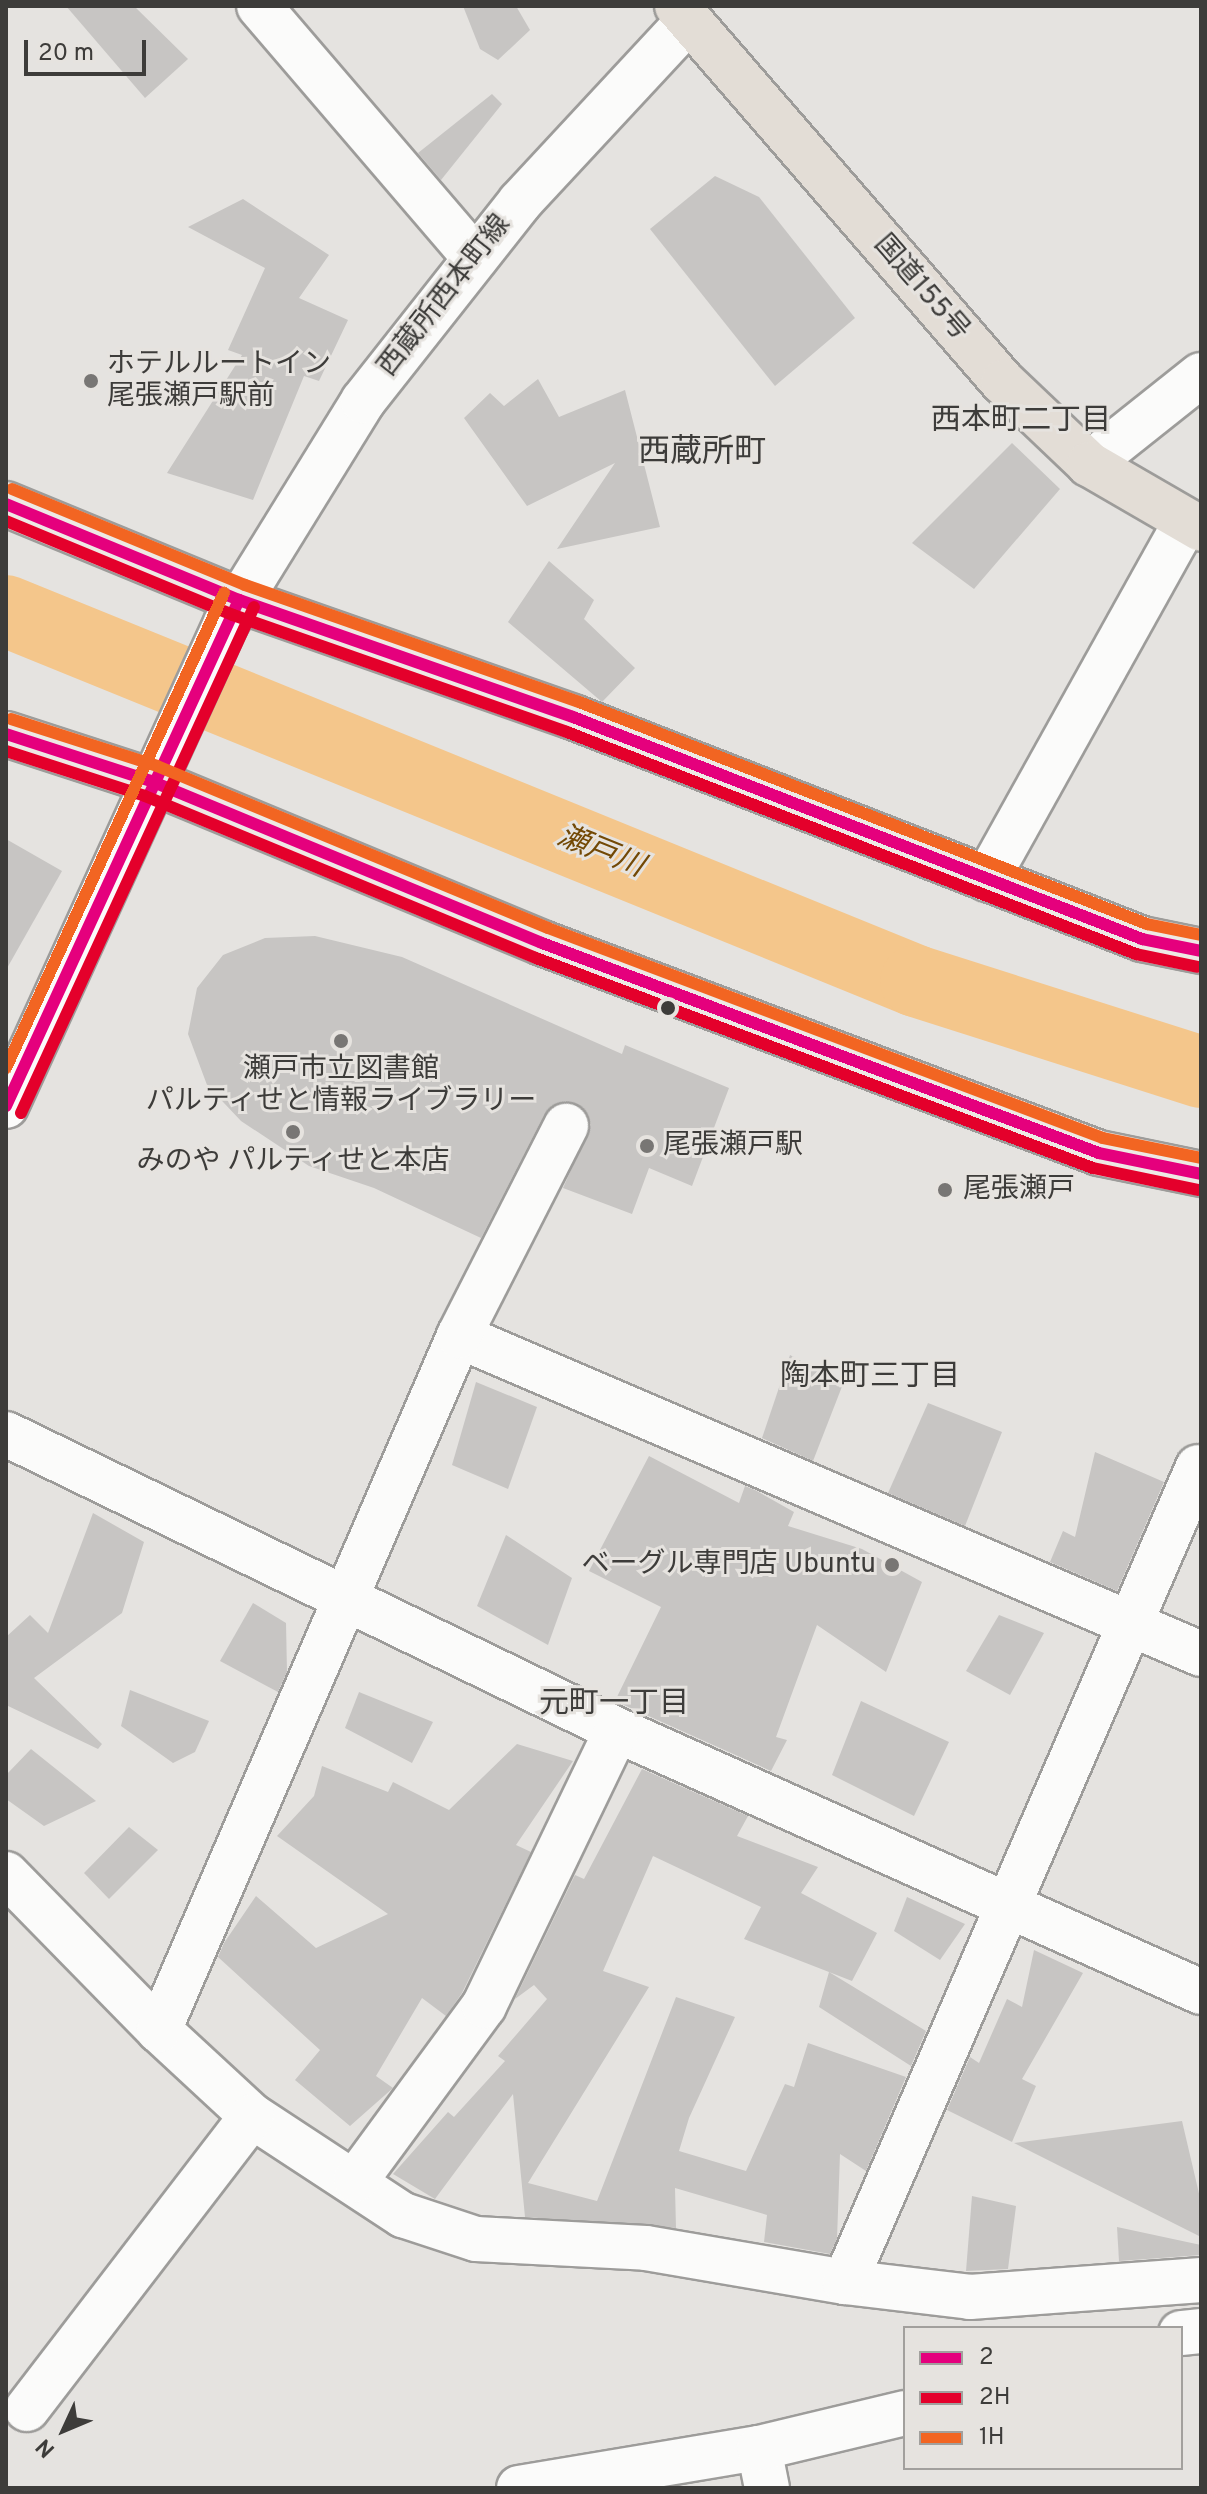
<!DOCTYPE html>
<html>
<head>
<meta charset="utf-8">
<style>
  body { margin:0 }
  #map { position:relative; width:1207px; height:2494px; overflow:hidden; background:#e5e3e0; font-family:Overpass,"Noto Sans JP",sans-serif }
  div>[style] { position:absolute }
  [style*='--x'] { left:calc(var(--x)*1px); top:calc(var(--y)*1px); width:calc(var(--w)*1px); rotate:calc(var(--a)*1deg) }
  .river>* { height:72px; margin:-36px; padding:0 36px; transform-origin:36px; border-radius:36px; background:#f4c68b }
  .building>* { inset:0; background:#c7c5c3 }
  .roads { filter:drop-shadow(2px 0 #9d9c9a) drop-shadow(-2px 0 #9d9c9a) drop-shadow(0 2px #9d9c9a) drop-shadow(0 -2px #9d9c9a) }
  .minor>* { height:44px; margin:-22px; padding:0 22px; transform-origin:22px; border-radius:22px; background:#fbfbfa }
  .major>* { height:44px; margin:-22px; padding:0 22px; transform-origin:22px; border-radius:22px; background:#eee9e4 }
  .highway>* { height:44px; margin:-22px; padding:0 22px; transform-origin:22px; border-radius:22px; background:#e3ddd6 }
  .bus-1>* { height:12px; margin:-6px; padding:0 6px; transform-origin:6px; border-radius:6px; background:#e5007d }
  .bus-2>* { height:12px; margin:-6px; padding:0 6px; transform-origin:6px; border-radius:6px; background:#e4002b }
  .bus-3>* { height:12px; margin:-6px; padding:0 6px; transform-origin:6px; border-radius:6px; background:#f26522 }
  .dots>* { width:22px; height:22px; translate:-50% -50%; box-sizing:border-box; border:4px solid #e6e3df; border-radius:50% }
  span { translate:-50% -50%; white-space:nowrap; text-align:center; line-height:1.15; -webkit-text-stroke:6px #e6e3df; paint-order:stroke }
  .street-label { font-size:28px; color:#3d3c3a }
  .poi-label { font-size:28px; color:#3d3c3a }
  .left { translate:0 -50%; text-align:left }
  .right { translate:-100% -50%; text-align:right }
  .neighbourhood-label { font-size:30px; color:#3d3c3a }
  .water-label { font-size:30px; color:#734905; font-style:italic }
  .quarter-label { font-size:32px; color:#3d3c3a }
  .frame { position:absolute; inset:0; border:8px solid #3d3c3a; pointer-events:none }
  .legend { position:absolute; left:903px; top:2326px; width:280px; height:144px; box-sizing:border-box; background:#e6e3df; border:2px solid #a2a09d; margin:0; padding:10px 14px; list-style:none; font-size:24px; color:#3d3c3a }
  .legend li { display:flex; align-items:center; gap:16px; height:40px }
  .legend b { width:40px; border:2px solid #a2a09d }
  .north { position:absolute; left:24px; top:2390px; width:80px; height:80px; -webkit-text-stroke:6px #e6e3df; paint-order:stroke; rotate:226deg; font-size:22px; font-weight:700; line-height:32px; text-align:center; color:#3d3c3a }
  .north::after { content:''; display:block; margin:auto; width:28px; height:36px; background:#3d3c3a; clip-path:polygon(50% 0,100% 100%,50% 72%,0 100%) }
  .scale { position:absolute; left:24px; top:40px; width:122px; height:36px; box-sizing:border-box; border:4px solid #3d3c3a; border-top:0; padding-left:10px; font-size:24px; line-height:28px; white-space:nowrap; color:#3d3c3a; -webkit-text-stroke:6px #e6e3df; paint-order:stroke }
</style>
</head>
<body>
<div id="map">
  <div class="river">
    <i style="--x:6;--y:611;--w:982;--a:22.13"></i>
    <i style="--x:916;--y:981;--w:299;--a:17.7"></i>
  </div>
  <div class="building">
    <i style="clip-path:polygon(66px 6px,134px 6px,188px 59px,145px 98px)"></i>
    <i style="clip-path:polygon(463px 6px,516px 6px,530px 30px,498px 60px,480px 49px)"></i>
    <i style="clip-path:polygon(492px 94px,502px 104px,441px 180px,418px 153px)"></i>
    <i style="clip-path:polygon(715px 176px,759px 197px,855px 318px,775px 386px,650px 229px)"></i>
    <i style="clip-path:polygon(243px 199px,329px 255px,299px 298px,348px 320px,319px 381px,304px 376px,253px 500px,167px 473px,242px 355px,228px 350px,265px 268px,188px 227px)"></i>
    <i style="clip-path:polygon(538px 379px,559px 417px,625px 390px,660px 527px,557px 549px,615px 463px,527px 506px,464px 418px,490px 393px,504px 406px)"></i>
    <i style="clip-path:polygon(1012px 443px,1060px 489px,974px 589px,912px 543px)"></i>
    <i style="clip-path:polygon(549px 561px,594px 600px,584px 619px,635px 668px,602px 702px,508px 622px)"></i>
    <i style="clip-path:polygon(6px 839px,62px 871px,6px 970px)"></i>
    <i style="clip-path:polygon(315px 936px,402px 957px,622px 1054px,625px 1045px,729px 1088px,692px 1186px,649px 1168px,632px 1214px,563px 1188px,591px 1125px,586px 1112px,565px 1101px,544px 1115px,481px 1238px,374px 1188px,309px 1166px,241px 1121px,207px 1085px,188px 1034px,197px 988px,223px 955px,265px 938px)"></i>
    <i style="clip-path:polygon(790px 1355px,843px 1384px,813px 1461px,762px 1438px)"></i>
    <i style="clip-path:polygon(476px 1382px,537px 1407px,508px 1489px,452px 1465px)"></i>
    <i style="clip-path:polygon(928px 1403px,1002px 1432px,965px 1526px,888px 1493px)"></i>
    <i style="clip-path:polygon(1095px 1452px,1164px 1482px,1117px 1591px,1050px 1562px,1063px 1531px,1075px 1537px)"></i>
    <i style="clip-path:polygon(649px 1456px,739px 1503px,745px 1486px,755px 1490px,794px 1512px,788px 1526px,862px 1549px,922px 1582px,886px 1672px,817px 1625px,776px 1737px,787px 1740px,771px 1771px,615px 1701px,661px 1607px,589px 1571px)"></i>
    <i style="clip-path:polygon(93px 1513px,144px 1542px,122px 1613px,34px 1678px,102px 1744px,98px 1749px,6px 1705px,6px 1637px,30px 1615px,48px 1633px)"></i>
    <i style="clip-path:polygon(506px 1535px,572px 1578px,548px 1645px,477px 1606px)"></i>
    <i style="clip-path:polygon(253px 1603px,286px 1623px,287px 1672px,278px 1692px,220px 1661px)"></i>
    <i style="clip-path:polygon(999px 1615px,1044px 1633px,1010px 1695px,966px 1671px)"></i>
    <i style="clip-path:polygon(130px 1690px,209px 1721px,195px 1752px,173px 1763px,121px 1726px)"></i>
    <i style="clip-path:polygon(359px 1692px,433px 1722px,412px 1763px,345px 1728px)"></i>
    <i style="clip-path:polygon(861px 1701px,949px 1742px,914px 1816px,832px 1775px)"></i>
    <i style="clip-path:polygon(517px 1744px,573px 1761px,516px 1845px,531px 1852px,462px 1993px,446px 2016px,422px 1998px,376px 2076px,393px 2088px,350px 2126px,295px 2080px,320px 2050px,218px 1957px,224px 1943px,256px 1896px,316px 1948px,388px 1914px,277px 1836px,314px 1796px,322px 1766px,388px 1792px,393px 1782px,449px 1810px)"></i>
    <i style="clip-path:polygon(31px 1749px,96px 1801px,44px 1826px,6px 1799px,6px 1775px)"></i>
    <i style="clip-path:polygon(642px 1769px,748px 1816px,737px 1836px,818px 1867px,801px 1893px,877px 1933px,852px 1981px,829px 1972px,926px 2031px,911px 2066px,819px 2007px,829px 1972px,744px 1939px,761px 1907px,653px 1856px,603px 1971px,649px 1987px,528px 2183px,597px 2201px,676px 1997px,735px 2017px,689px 2118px,679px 2151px,746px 2171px,785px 2084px,794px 2087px,808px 2043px,906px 2077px,866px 2171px,840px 2154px,837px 2239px,830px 2254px,764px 2242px,767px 2215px,675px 2188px,676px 2228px,525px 2217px,513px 2094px,435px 2199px,393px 2174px,448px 2112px,454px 2117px,505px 2061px,498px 2056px,547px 1999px,534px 1985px,515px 1999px,575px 1875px,584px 1879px)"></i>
    <i style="clip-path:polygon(129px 1827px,158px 1850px,109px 1899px,84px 1873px)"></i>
    <i style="clip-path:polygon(907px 1897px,965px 1924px,940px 1960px,894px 1931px)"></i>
    <i style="clip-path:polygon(1034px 1950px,1083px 1973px,1022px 2079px,1036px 2086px,1012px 2142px,947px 2110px,970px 2057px,979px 2063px,1007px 1999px,1022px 2007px)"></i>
    <i style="clip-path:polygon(1182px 2121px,1201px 2202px,1201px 2237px,1014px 2143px)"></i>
    <i style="clip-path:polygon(972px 2196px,1016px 2206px,1008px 2269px,966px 2271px)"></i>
    <i style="clip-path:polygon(1117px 2227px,1201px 2245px,1201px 2255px,1119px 2261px)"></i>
  </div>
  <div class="roads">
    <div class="minor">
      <i style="--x:259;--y:6;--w:332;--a:49.4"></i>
      <i style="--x:1089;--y:464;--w:143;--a:-38.5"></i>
      <i style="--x:987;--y:879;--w:409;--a:-60.9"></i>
      <i style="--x:6;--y:1106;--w:531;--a:-65.51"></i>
      <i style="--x:226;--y:623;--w:261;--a:-58.3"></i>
      <i style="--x:363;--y:401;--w:253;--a:-51.7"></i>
      <i style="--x:520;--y:202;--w:248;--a:-47.1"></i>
      <i style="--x:459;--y:1336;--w:807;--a:23.2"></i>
      <i style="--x:6;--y:1434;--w:679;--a:25.85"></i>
      <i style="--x:617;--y:1730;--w:640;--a:24.16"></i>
      <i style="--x:6;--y:1874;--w:219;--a:45.6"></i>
      <i style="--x:159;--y:2030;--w:127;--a:42.8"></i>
      <i style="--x:252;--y:2116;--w:181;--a:33.3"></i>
      <i style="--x:403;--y:2215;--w:77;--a:18.2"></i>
      <i style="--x:476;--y:2239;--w:170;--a:3"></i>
      <i style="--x:646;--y:2248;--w:202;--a:9.7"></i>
      <i style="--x:845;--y:2282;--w:126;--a:6.8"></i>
      <i style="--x:970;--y:2297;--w:232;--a:-4.2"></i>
      <i style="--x:159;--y:2030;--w:756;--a:-66.62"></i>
      <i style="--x:459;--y:1336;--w:236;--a:-63"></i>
      <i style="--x:356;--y:2180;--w:216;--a:-53.7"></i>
      <i style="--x:484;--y:2006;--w:306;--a:-64.3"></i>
      <i style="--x:845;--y:2282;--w:888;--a:-66.58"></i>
      <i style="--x:1181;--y:2333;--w:20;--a:-6"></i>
      <i style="--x:27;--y:2409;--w:369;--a:-52.5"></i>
      <i style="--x:759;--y:2448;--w:41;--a:78.7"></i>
      <i style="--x:519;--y:2488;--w:243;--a:-9.5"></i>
      <i style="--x:759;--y:2448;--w:150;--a:-13.5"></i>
    </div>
    <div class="major">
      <i style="--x:6;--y:504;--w:252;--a:22.4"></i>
      <i style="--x:239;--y:600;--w:354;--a:19.3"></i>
      <i style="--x:573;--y:717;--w:611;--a:21.31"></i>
      <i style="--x:1142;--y:939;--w:60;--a:11.5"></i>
      <i style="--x:6;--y:734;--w:152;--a:18"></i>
      <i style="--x:151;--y:781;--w:423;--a:22.5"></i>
      <i style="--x:542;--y:943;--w:595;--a:20.66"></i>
      <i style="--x:1099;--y:1153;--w:104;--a:11.6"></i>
    </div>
    <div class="highway">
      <i style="--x:677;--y:6;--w:498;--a:49.1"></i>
      <i style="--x:1003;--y:382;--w:119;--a:43.6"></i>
      <i style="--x:1089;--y:464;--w:129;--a:30.1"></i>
    </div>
  </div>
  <div class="bus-1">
    <i style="--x:6;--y:504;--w:252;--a:22.4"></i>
    <i style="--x:239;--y:600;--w:354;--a:19.3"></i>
    <i style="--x:573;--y:717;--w:611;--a:21.31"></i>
    <i style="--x:1142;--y:939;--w:60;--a:11.5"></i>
    <i style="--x:6;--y:734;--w:152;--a:18"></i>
    <i style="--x:151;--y:781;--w:423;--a:22.5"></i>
    <i style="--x:542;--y:943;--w:595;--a:20.66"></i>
    <i style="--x:1099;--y:1153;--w:104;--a:11.6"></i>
    <i style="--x:6;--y:1106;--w:557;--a:-65.28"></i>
  </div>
  <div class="bus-2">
    <i style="--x:6;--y:521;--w:246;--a:22.5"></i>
    <i style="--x:233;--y:615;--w:354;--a:19.3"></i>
    <i style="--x:567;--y:732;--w:611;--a:21.31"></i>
    <i style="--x:1136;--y:954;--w:63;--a:11.8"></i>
    <i style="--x:6;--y:751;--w:146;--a:17.9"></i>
    <i style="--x:145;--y:796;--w:423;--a:22.5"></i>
    <i style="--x:536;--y:958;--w:595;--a:20.66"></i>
    <i style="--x:1093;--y:1168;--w:107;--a:11.8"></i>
    <i style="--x:21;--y:1113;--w:557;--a:-65.28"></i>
  </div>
  <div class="bus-3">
    <i style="--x:12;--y:489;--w:252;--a:22.4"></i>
    <i style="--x:245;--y:585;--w:354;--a:19.3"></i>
    <i style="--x:579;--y:702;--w:610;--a:21.35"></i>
    <i style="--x:1147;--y:924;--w:55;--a:11.5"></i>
    <i style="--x:11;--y:719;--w:153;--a:17.8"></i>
    <i style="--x:157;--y:766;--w:423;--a:22.5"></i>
    <i style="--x:548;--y:928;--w:593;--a:20.73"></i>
    <i style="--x:1103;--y:1138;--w:100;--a:11.5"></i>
    <i style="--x:6;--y:1068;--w:523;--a:-65.35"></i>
  </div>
  <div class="dots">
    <i style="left:91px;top:381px;background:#787674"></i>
    <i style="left:668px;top:1008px;background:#3d3c3a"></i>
    <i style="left:341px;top:1041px;background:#787674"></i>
    <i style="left:293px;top:1132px;background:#787674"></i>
    <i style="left:647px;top:1146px;background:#787674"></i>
    <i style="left:945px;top:1190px;background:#787674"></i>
    <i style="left:892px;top:1565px;background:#787674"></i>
  </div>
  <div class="street-label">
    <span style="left:921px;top:288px;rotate:49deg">国道155号</span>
    <span style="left:445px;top:296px;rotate:-52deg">西蔵所西本町線</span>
  </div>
  <div class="poi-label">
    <span class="left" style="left:107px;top:381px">ホテルルートイン<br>尾張瀬戸駅前</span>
    <span style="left:341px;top:1086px">瀬戸市立図書館<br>パルティせと情報ライブラリー</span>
    <span class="left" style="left:663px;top:1146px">尾張瀬戸駅</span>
    <span style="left:293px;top:1162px">みのや パルティせと本店</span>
    <span class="left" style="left:963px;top:1190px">尾張瀬戸</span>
    <span class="right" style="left:876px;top:1565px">ベーグル専門店 Ubuntu</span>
  </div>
  <div class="neighbourhood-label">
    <span style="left:1021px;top:422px">西本町二丁目</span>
    <span style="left:870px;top:1378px">陶本町三丁目</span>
    <span style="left:614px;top:1705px">元町一丁目</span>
  </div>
  <div class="water-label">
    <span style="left:600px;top:853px;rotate:22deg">瀬戸川</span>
  </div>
  <div class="quarter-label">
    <span style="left:702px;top:453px">西蔵所町</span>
  </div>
  <div class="frame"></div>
  <ul class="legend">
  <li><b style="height:10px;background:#e5007d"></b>2</li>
  <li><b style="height:10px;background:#e4002b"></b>2H</li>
  <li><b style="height:10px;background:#f26522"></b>1H</li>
  </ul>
  <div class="north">N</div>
  <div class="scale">20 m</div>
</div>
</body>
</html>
